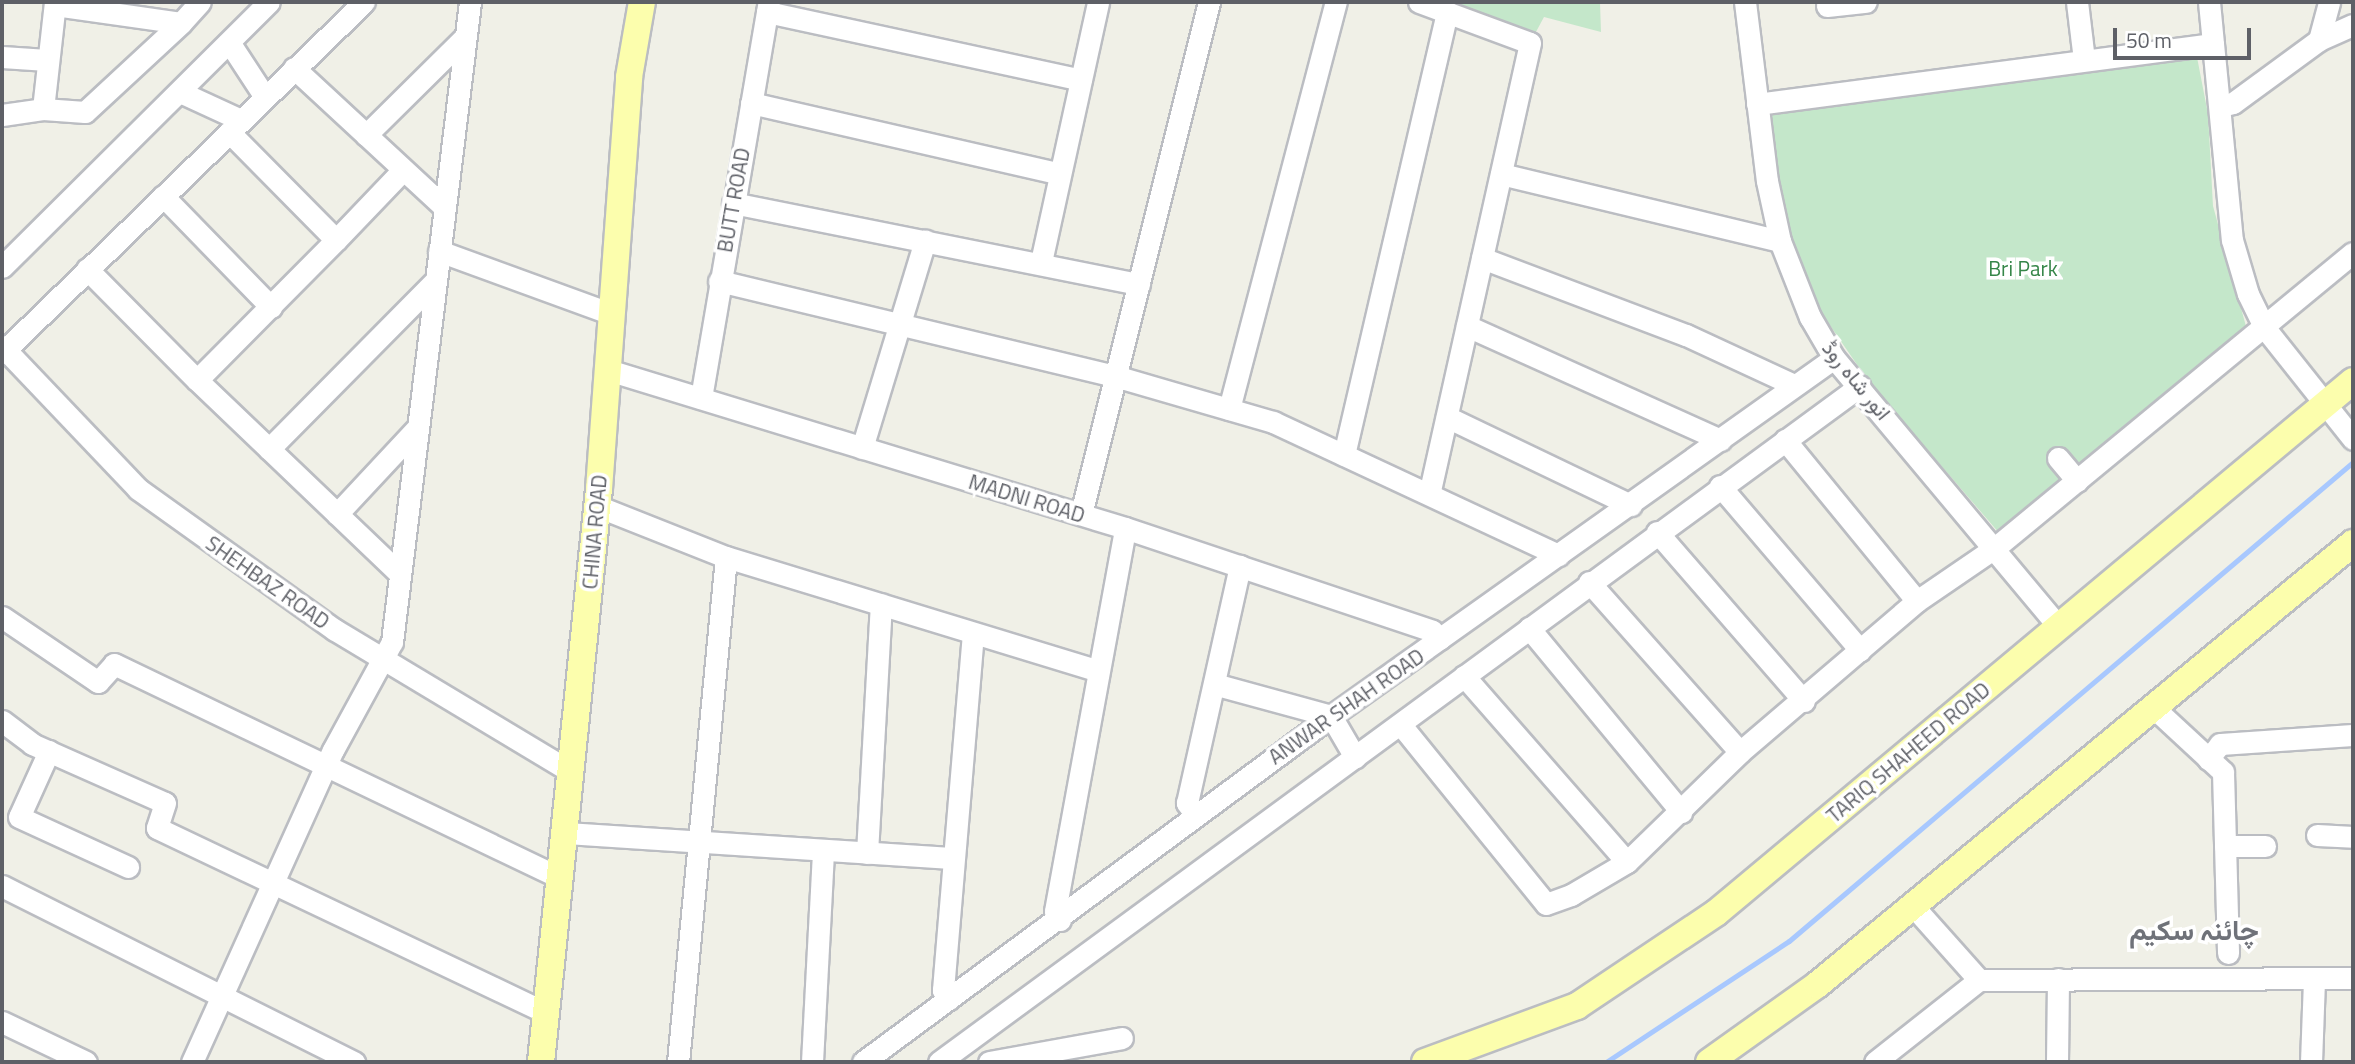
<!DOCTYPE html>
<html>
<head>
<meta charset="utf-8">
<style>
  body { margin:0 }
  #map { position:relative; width:2355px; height:1064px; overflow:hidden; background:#f0f0e7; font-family:"Titillium Web",Vazirmatn,sans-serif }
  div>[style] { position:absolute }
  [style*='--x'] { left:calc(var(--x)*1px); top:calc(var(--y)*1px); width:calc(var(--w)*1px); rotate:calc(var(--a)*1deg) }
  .green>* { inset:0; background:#c4e7ca }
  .stream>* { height:5px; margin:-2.5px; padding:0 2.5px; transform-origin:2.5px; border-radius:2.5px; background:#a8c8fe }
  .roads { filter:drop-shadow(2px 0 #bbbdc2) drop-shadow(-2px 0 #bbbdc2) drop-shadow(0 2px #bbbdc2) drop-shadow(0 -2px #bbbdc2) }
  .minor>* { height:21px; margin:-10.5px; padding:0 10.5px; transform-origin:10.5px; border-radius:10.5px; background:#fff }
  .major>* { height:26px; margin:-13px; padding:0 13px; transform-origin:13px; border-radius:13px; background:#fcfead }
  span { translate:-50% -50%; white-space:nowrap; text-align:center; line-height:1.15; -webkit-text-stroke:7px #fff; paint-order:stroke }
  .street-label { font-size:21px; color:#5e6067 }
  .park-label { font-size:21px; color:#368649 }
  .district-label { font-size:28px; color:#6f7279; font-weight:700 }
  .frame { position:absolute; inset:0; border:4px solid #5e6067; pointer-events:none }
  .scale { position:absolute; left:2113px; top:28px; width:138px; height:32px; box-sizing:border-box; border:4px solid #5e6067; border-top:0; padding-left:9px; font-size:21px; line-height:24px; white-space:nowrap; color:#5e6067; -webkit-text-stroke:5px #fff; paint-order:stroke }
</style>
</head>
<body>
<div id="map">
  <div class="green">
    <i style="clip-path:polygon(1419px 2px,1600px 2px,1601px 32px,1544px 17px,1530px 43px)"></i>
    <i style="clip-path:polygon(2196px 52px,2208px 114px,2213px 206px,2247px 330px,2000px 534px,1869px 382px,1818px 308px,1790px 240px,1764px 111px)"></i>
  </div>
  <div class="stream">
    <i style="--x:1606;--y:1062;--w:219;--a:-33.5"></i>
    <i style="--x:1789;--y:941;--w:740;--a:-40.34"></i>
  </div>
  <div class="roads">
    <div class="minor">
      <i style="--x:1419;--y:2;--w:118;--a:20.3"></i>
      <i style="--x:1530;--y:43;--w:460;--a:102.6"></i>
      <i style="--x:1745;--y:2;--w:180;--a:83"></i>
      <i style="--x:1767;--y:181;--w:61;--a:77.8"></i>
      <i style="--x:1780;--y:241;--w:82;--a:68.5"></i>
      <i style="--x:1810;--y:317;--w:48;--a:59.7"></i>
      <i style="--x:1834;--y:358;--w:349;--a:50.1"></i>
      <i style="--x:2077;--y:2;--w:58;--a:83.1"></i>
      <i style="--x:2209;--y:2;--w:239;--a:84.5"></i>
      <i style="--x:2232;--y:240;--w:56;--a:73.5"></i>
      <i style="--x:2248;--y:294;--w:37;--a:64"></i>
      <i style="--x:2264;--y:327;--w:143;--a:51.5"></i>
      <i style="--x:55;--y:5;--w:127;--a:8.1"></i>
      <i style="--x:181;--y:23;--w:28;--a:-48"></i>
      <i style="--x:1827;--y:6;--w:39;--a:-6"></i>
      <i style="--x:767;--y:12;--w:321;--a:12.2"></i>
      <i style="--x:2319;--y:40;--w:39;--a:-75"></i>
      <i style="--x:229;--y:42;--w:66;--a:56.8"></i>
      <i style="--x:2;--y:57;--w:45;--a:3.8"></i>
      <i style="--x:294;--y:68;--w:205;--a:42.8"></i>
      <i style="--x:180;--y:92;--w:67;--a:24.7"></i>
      <i style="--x:751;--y:103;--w:317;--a:12.9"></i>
      <i style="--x:1757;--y:104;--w:460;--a:-7.5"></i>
      <i style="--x:2221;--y:106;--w:12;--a:-14"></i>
      <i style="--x:2233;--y:103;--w:107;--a:-36.2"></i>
      <i style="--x:2319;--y:40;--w:37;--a:-24"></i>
      <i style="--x:43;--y:109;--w:108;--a:-83.6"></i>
      <i style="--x:2;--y:115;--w:41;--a:-8.3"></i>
      <i style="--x:43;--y:109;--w:42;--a:4.1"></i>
      <i style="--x:85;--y:112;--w:131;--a:-42.8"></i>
      <i style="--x:366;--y:135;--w:139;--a:-44.7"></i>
      <i style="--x:1501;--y:174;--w:287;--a:13.5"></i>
      <i style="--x:163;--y:196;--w:155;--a:45.8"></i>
      <i style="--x:733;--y:203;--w:414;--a:11.3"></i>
      <i style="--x:336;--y:240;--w:97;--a:-46.3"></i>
      <i style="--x:439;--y:251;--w:184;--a:20"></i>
      <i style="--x:1482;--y:258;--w:218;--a:20.7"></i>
      <i style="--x:1686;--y:335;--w:119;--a:24.8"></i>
      <i style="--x:1041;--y:262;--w:266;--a:-77.6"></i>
      <i style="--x:2;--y:267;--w:376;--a:-44.8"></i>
      <i style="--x:87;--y:269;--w:156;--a:45.3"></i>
      <i style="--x:197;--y:380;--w:197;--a:-45.2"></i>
      <i style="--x:336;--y:240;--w:152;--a:-134.7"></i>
      <i style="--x:719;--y:281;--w:407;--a:13.5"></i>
      <i style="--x:1115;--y:376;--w:165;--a:16.2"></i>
      <i style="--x:1273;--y:422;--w:315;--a:25"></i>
      <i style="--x:1467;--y:326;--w:278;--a:24.2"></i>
      <i style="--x:2;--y:346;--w:197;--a:46.4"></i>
      <i style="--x:138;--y:489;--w:242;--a:35.6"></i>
      <i style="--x:335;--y:630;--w:275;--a:31"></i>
      <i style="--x:2;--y:353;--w:504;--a:-44.12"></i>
      <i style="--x:608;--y:370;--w:541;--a:16.99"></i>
      <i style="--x:1125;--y:528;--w:324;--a:18.5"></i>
      <i style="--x:1432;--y:631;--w:11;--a:45"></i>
      <i style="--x:197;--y:380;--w:281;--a:43.7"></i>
      <i style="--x:701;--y:398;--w:402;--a:-80.3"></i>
      <i style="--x:1229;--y:409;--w:421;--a:-75.3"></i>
      <i style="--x:1447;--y:417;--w:204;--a:25.6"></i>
      <i style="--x:1785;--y:440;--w:208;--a:50.7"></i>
      <i style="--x:862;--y:448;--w:217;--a:-73.1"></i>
      <i style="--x:269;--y:449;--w:236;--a:-45.3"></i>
      <i style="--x:1344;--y:455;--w:455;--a:-76.9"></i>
      <i style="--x:2058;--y:458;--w:30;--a:50"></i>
      <i style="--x:1720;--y:486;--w:216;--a:49.5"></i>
      <i style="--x:597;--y:506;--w:139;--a:21.6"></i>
      <i style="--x:726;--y:557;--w:387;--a:17"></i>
      <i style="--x:337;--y:514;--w:119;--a:-47"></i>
      <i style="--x:1081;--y:514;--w:528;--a:-75.96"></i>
      <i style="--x:1657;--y:532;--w:224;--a:49"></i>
      <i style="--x:1589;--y:582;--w:227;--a:48.4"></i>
      <i style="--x:2;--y:617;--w:116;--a:34.1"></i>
      <i style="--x:98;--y:682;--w:24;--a:-48"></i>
      <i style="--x:114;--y:664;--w:495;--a:25.6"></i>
      <i style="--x:1529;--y:628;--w:239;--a:50.4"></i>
      <i style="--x:1464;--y:676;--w:247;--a:48.8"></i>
      <i style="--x:1214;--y:684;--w:121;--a:15.3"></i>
      <i style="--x:1331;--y:716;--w:48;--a:59.7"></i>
      <i style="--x:2154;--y:708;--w:94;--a:42.8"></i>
      <i style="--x:2223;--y:772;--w:181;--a:88.4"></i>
      <i style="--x:2;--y:721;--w:38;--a:37"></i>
      <i style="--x:32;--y:744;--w:145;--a:23.9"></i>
      <i style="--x:165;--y:803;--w:26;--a:108"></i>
      <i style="--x:157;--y:828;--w:431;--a:25.4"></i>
      <i style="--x:1401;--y:725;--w:230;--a:51"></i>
      <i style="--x:1546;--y:904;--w:27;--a:-20"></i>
      <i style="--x:1571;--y:895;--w:65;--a:-30.5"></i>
      <i style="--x:1627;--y:862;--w:158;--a:-44.2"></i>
      <i style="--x:1740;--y:752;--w:233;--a:-40.5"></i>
      <i style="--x:1917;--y:601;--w:96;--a:-34.4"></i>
      <i style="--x:1996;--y:547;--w:462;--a:-39.5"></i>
      <i style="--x:49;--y:751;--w:72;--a:114.4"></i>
      <i style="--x:19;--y:817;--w:120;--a:24.6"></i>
      <i style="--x:2208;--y:759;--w:19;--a:-51"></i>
      <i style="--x:2220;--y:744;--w:133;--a:-3.9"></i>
      <i style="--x:1195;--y:814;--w:14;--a:-126"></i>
      <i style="--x:1187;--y:803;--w:243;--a:-77.4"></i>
      <i style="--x:565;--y:833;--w:388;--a:3.7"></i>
      <i style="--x:2317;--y:835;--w:36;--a:3"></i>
      <i style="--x:2225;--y:846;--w:40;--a:0"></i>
      <i style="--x:867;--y:853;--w:249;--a:-86.8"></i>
      <i style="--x:2;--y:886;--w:394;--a:26.6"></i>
      <i style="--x:1914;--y:907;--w:98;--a:48.3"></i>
      <i style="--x:1979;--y:980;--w:374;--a:-0.3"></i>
      <i style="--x:1060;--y:920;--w:10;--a:-119"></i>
      <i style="--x:1055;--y:911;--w:389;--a:-79.6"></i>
      <i style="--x:949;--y:999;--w:11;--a:-124"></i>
      <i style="--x:943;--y:990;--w:358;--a:-85.2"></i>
      <i style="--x:2;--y:1022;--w:93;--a:25.5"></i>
      <i style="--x:192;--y:1062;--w:342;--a:-65.7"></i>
      <i style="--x:333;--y:750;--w:123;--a:-61.4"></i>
      <i style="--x:392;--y:642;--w:645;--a:-83.05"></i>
      <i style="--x:678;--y:1062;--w:507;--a:-84.57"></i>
      <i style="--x:812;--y:1062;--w:212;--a:-87"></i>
      <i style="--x:863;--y:1062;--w:582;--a:-36.48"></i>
      <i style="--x:1331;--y:716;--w:617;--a:-35.44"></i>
      <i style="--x:939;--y:1062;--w:1142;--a:-36.28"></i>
      <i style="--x:989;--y:1062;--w:135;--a:-10.2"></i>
      <i style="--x:1875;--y:1062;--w:132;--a:-38.3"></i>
      <i style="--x:2057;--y:1062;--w:83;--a:-89.3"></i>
      <i style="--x:2311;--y:1062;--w:83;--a:-87.9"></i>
    </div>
    <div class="major">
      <i style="--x:541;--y:1062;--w:576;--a:-84.22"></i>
      <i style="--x:599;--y:489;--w:413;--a:-85.8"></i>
      <i style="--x:629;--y:77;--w:76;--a:-80.2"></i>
      <i style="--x:1425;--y:1062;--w:162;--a:-20.2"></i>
      <i style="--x:1577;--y:1006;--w:167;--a:-33.8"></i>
      <i style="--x:1716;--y:913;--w:830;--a:-39.87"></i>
      <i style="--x:1709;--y:1062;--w:133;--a:-35.5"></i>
      <i style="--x:1817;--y:985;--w:695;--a:-39.51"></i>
    </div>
  </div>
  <div class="street-label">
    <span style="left:733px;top:200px;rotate:-80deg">BUTT ROAD</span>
    <span style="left:1857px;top:380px;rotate:51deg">انور شاہ روڈ</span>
    <span style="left:1027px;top:498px;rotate:17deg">MADNI ROAD</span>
    <span style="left:594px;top:532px;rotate:-85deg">CHINA ROAD</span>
    <span style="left:268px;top:582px;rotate:35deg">SHEHBAZ ROAD</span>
    <span style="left:1346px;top:706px;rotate:-35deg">ANWAR SHAH ROAD</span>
    <span style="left:1908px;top:752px;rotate:-40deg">TARIQ SHAHEED ROAD</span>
  </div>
  <div class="park-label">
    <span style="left:2023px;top:268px">Bri Park</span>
  </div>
  <div class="district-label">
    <span style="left:2194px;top:930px">چائنہ سکیم</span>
  </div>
  <div class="frame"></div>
  <div class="scale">50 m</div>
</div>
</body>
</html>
